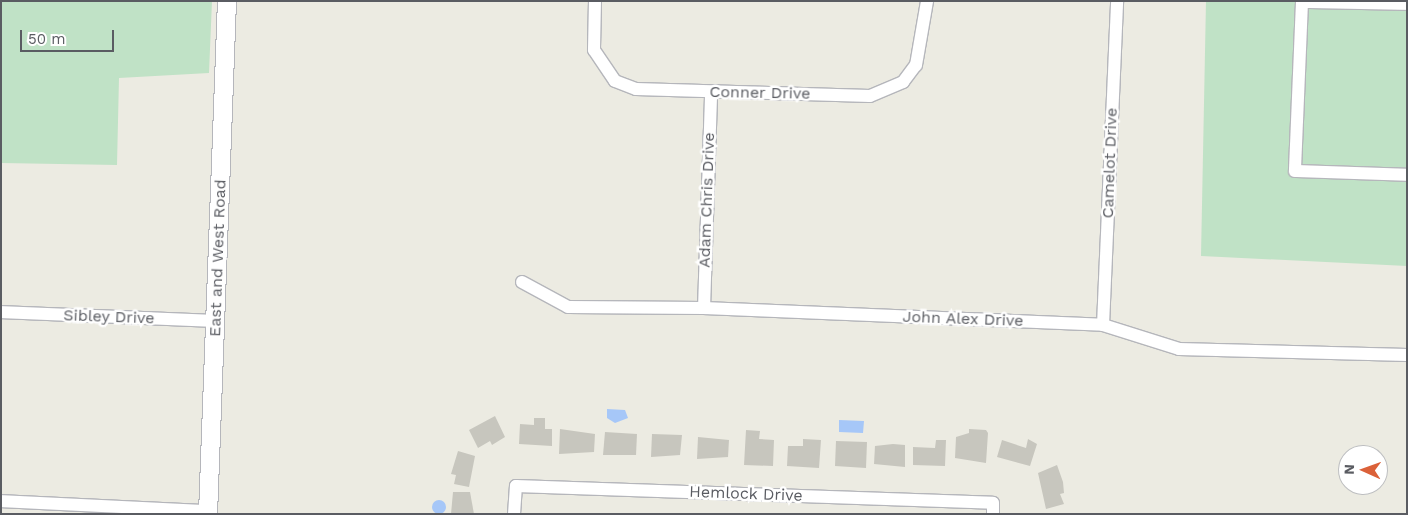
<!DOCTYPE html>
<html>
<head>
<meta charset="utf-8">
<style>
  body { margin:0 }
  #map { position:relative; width:1408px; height:515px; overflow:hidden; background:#ecebe2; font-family:"Work Sans",sans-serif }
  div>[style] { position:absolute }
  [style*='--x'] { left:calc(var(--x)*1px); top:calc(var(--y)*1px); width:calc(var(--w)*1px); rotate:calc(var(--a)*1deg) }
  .green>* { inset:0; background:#c0e2c6 }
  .water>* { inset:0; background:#a6c7f8 }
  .round { border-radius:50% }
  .building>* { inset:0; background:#c7c6be }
  .roads { filter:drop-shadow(1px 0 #b5b6bb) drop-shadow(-1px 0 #b5b6bb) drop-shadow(0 1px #b5b6bb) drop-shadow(0 -1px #b5b6bb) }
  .street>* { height:12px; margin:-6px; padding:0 6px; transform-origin:6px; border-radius:6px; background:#fff }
  .secondary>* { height:18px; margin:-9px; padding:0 9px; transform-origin:9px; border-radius:9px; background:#fff }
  span { translate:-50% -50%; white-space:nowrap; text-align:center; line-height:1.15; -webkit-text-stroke:5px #fff; paint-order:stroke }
  .street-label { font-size:16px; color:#5a5c62 }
  .frame { position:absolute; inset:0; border:2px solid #5a5c62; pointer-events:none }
  .north { position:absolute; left:1338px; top:445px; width:50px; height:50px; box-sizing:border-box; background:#fff; border:1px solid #bdbec0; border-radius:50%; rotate:272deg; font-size:14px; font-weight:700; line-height:20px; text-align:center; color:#5a5c62 }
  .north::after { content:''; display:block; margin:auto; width:18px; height:22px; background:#db6139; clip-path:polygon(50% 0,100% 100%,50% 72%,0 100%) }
  .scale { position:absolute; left:20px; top:30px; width:94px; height:22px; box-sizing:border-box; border:2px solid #5a5c62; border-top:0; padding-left:6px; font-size:15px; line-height:18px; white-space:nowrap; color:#5a5c62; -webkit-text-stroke:4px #fff; paint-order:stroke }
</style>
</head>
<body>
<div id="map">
  <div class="green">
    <i style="clip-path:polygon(1px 1px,212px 1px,209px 73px,119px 78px,117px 165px,1px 163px)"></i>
    <i style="clip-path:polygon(1206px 1px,1407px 1px,1407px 266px,1201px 256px)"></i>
  </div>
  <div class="water">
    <i style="clip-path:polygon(607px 409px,625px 410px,628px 418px,615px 423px,607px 418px)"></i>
    <i style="clip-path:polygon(839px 420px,864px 421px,863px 433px,839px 432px)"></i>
    <i class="round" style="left:432px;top:500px;width:14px;height:14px"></i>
  </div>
  <div class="building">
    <i style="clip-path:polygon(495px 416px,505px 437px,492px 445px,490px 441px,478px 448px,469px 430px)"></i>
    <i style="clip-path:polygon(534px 418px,545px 418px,545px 429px,552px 429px,552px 446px,519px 444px,520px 424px,534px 425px)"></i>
    <i style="clip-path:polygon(560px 429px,595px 434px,594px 452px,559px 454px)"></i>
    <i style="clip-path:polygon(969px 429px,986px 430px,988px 433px,986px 463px,955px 458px,956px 437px,969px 433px)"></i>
    <i style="clip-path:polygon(746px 430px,760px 431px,759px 439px,774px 440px,773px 466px,744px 465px)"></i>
    <i style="clip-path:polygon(605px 432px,637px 434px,636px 455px,603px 455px)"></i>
    <i style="clip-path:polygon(652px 434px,682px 435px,680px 455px,651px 457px)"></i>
    <i style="clip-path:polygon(698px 437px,729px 440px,728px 457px,697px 459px)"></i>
    <i style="clip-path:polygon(803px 439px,821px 440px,819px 468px,787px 466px,788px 446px,803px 446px)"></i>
    <i style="clip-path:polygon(1028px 439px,1037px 444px,1030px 466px,997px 457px,1002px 440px,1026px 448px)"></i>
    <i style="clip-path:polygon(936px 440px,946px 440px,945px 466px,913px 465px,913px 447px,935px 448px)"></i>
    <i style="clip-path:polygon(836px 441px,867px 442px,866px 468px,835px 466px)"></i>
    <i style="clip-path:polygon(893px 444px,905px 445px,905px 467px,874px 464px,875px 446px)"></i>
    <i style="clip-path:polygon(458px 451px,475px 456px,469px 487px,454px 484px,456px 475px,451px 474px)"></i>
    <i style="clip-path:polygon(1057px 465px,1063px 482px,1064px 493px,1060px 494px,1064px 504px,1046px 509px,1038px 473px)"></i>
    <i style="clip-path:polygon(453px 492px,470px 492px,474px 514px,451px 514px)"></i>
  </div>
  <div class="roads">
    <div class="street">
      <i style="--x:595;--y:1;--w:49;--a:91.2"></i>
      <i style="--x:594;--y:50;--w:37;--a:56"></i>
      <i style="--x:615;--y:81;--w:22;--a:21"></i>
      <i style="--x:636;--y:89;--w:234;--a:1.7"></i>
      <i style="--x:870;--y:96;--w:36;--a:-23"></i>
      <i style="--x:903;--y:82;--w:21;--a:-53"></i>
      <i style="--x:916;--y:65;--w:65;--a:-80.2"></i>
      <i style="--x:1407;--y:4;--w:105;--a:-178.9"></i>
      <i style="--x:1302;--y:2;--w:169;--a:92.4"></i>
      <i style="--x:1295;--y:171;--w:112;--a:2"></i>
      <i style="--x:522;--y:282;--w:52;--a:28.5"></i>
      <i style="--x:568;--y:307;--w:136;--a:0.4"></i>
      <i style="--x:704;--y:308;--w:399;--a:2.4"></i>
      <i style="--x:1103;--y:325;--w:80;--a:17.5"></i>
      <i style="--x:1179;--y:349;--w:228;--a:1.5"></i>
      <i style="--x:704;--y:308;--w:216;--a:-88.1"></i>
      <i style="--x:1;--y:312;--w:215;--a:2.4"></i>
      <i style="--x:1103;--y:325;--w:324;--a:-87.5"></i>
      <i style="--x:1;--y:501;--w:207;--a:2.8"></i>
      <i style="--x:514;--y:514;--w:28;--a:-86"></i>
      <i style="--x:516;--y:486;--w:477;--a:2"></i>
      <i style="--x:993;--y:503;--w:11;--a:90"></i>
    </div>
    <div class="secondary">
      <i style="--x:208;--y:514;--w:513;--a:-87.88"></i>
    </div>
  </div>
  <div class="street-label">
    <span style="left:760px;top:93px;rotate:1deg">Conner Drive</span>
    <span style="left:1110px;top:163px;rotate:-88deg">Camelot Drive</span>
    <span style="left:707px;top:200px;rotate:-88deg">Adam Chris Drive</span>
    <span style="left:218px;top:258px;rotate:-88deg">East and West Road</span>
    <span style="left:109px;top:317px;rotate:2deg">Sibley Drive</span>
    <span style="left:963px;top:319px;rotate:2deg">John Alex Drive</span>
    <span style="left:746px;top:494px;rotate:2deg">Hemlock Drive</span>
  </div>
  <div class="frame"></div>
  <div class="north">N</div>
  <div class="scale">50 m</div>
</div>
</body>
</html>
